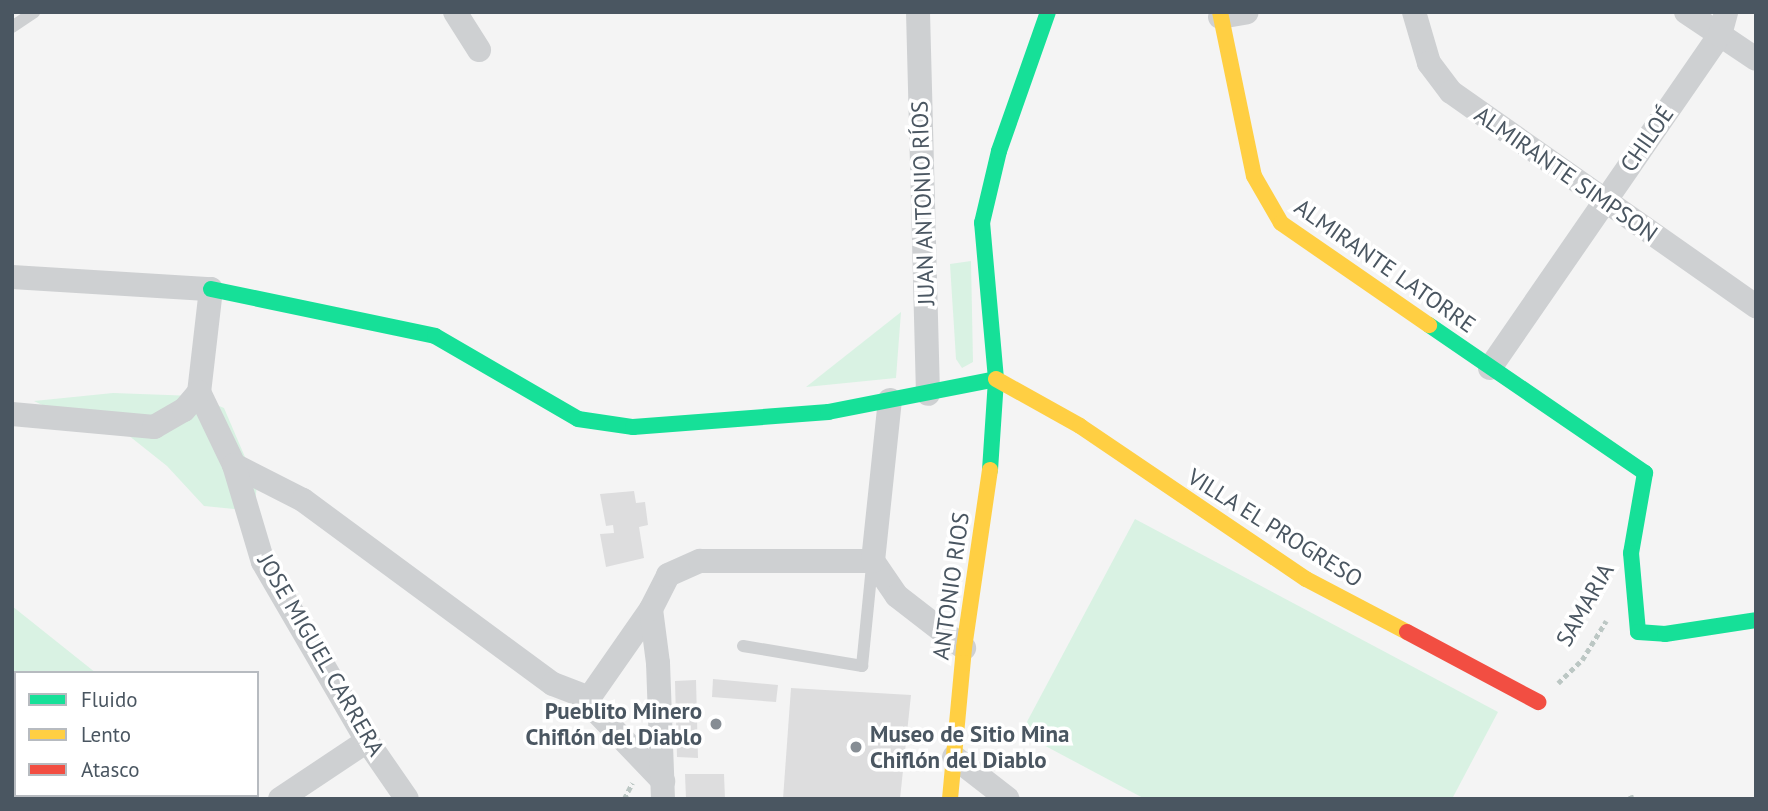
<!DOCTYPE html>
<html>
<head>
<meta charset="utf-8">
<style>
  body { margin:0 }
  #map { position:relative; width:1768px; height:811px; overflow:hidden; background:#f4f4f4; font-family:"PT Sans",sans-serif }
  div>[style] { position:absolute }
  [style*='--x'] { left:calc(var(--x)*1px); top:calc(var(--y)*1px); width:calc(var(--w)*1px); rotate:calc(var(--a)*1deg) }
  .green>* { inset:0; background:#d9f2e3 }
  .building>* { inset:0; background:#ddddde }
  .path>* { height:4.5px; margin-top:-2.25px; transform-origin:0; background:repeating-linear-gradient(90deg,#bcc7c4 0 5px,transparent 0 8.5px) }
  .lane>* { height:12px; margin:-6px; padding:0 6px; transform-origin:6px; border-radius:6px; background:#ced0d2 }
  .street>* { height:24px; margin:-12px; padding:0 12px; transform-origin:12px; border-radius:12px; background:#ced0d2 }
  .fast>* { height:16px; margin:-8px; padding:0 8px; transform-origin:8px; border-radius:8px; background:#16e098 }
  .slow>* { height:16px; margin:-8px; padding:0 8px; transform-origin:8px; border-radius:8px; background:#ffcf43 }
  .jam>* { height:16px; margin:-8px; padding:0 8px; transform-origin:8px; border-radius:8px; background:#f24e42 }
  .dots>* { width:19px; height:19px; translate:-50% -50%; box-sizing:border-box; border:4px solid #fff; border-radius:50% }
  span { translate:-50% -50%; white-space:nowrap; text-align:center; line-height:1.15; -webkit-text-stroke:7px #fff; paint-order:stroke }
  .street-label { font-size:23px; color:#4a5661 }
  .poi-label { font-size:23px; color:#4a5661; font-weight:700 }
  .right { translate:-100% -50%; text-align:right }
  .left { translate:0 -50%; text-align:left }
  .frame { position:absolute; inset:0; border:14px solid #4a5661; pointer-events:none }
  .legend { position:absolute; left:14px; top:671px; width:245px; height:126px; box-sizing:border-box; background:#fff; border:2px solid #b7bbc0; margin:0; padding:9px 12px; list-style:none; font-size:21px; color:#4a5661 }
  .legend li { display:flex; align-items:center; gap:14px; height:35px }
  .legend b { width:35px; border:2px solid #b7bbc0 }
</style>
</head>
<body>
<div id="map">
  <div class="green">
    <i style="clip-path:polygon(971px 261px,973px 362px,962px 368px,956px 359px,950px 264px)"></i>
    <i style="clip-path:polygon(901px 312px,896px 378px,806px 387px)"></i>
    <i style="clip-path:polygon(113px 393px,195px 396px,224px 408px,257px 485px,254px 511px,204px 506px,167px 466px,128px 435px,81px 424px,34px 401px)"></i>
    <i style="clip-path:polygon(1135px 519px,1498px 712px,1452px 799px,1145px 799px,1021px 733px)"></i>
    <i style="clip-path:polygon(12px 606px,96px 673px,16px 673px,16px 795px,167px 795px,164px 799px,12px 799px)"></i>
  </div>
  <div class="building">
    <i style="clip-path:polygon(634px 491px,636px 503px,645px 502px,648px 525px,639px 527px,644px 558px,606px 567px,600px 534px,614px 533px,613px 525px,606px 526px,600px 494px)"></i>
    <i style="clip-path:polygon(713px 679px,778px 685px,776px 702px,712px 697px)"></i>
    <i style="clip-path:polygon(696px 680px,698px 758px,677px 757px,675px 681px)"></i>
    <i style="clip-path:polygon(791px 688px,911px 695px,900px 799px,783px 799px)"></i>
    <i style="clip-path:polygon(685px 774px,724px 774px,725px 799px,686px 799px)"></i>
  </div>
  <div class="path">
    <i style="--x:1558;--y:683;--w:33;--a:-44"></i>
    <i style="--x:1582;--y:660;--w:46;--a:-58.4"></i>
    <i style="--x:1631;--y:795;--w:4;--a:76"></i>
    <i style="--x:624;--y:799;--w:18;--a:-63"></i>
  </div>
  <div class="lane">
    <i style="--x:12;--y:27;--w:27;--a:-34"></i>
    <i style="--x:743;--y:646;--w:121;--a:9.5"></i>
    <i style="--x:862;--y:666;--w:101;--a:-84.3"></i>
  </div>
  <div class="street">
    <i style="--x:455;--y:12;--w:45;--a:57.7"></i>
    <i style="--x:918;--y:12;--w:382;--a:88.5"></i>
    <i style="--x:1414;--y:12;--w:53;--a:73.6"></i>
    <i style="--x:1429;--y:63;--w:36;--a:53"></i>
    <i style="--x:1451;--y:92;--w:373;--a:35.1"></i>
    <i style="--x:1686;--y:12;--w:84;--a:33.9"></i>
    <i style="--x:1220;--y:17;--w:27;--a:-10"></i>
    <i style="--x:12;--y:277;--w:199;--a:3.5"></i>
    <i style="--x:211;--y:289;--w:104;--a:96.6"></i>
    <i style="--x:1490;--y:368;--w:405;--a:-55.4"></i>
    <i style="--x:1720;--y:35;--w:24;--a:-75"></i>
    <i style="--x:199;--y:392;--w:81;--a:64.4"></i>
    <i style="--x:234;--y:465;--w:77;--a:26.9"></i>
    <i style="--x:303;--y:500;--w:310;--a:36.4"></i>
    <i style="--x:553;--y:684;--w:39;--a:21"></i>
    <i style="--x:12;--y:414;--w:143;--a:5.2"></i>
    <i style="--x:154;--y:427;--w:34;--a:-30"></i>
    <i style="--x:184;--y:410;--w:23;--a:-50"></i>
    <i style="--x:234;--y:465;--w:101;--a:73.4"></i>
    <i style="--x:263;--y:562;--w:207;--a:59.8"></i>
    <i style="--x:367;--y:741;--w:70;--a:55.4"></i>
    <i style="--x:873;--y:561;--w:42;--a:55.6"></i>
    <i style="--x:897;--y:596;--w:85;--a:37.8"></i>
    <i style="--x:589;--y:698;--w:9;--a:72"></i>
    <i style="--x:592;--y:707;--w:103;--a:46.2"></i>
    <i style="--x:589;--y:698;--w:108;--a:-55.1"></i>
    <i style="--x:954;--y:757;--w:68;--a:37.9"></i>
    <i style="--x:280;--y:799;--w:105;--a:-33.7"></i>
    <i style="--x:663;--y:799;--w:136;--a:-92.1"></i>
    <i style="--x:658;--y:663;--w:54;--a:-97.4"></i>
    <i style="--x:651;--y:609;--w:38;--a:-63"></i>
    <i style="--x:668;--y:575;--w:35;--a:-24"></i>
    <i style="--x:700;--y:561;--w:173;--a:0"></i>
    <i style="--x:873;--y:561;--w:162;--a:-84"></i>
  </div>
  <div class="fast">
    <i style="--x:211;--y:289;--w:229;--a:11.8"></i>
    <i style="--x:435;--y:336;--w:165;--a:30.1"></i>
    <i style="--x:578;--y:419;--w:56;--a:8.3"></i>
    <i style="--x:633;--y:427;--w:196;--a:-4.4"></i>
    <i style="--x:828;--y:412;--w:171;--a:-11.1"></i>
    <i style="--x:1429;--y:325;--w:262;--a:34.4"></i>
    <i style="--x:1645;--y:473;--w:81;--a:99.9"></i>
    <i style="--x:1631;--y:553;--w:79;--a:84.9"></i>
    <i style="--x:1638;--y:632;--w:27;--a:4"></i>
    <i style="--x:1665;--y:634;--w:92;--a:-8.7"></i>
    <i style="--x:990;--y:470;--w:91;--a:-86.2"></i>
    <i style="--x:996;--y:379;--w:157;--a:-95.1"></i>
    <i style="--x:982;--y:223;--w:74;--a:-76.7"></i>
    <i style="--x:999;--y:151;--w:147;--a:-70.6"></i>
  </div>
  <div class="slow">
    <i style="--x:1220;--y:12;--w:167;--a:78.3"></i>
    <i style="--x:1254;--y:176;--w:54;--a:60.1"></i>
    <i style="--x:1281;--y:223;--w:180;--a:34.6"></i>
    <i style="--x:996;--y:379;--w:96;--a:29.2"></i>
    <i style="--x:1080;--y:426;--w:273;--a:34.1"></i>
    <i style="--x:1306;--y:579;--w:114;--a:27.7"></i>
    <i style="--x:950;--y:799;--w:152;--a:-84.7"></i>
    <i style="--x:964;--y:648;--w:180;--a:-81.7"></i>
  </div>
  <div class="jam">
    <i style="--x:1407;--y:632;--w:149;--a:28.1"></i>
  </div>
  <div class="dots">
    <i style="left:716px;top:724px;background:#868d94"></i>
    <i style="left:856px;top:747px;background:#868d94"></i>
  </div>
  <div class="street-label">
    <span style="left:1647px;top:139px;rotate:-55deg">CHILOÉ</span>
    <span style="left:1566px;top:174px;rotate:35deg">ALMIRANTE SIMPSON</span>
    <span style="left:923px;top:203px;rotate:-92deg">JUAN ANTONIO RÍOS</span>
    <span style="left:1385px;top:266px;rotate:35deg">ALMIRANTE LATORRE</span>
    <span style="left:1275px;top:528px;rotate:32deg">VILLA EL PROGRESO</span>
    <span style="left:951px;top:586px;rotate:-82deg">ANTONIO RIOS</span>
    <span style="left:1585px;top:605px;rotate:-60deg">SAMARIA</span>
    <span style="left:321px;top:655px;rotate:60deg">JOSE MIGUEL CARRERA</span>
  </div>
  <div class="poi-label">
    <span class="right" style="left:702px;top:724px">Pueblito Minero<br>Chiflón del Diablo</span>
    <span class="left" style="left:870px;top:747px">Museo de Sitio Mina<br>Chiflón del Diablo</span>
  </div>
  <div class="frame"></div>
  <ul class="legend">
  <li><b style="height:9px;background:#16e098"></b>Fluido</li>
  <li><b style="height:9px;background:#ffcf43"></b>Lento</li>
  <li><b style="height:9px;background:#f24e42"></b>Atasco</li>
  </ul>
</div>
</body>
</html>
